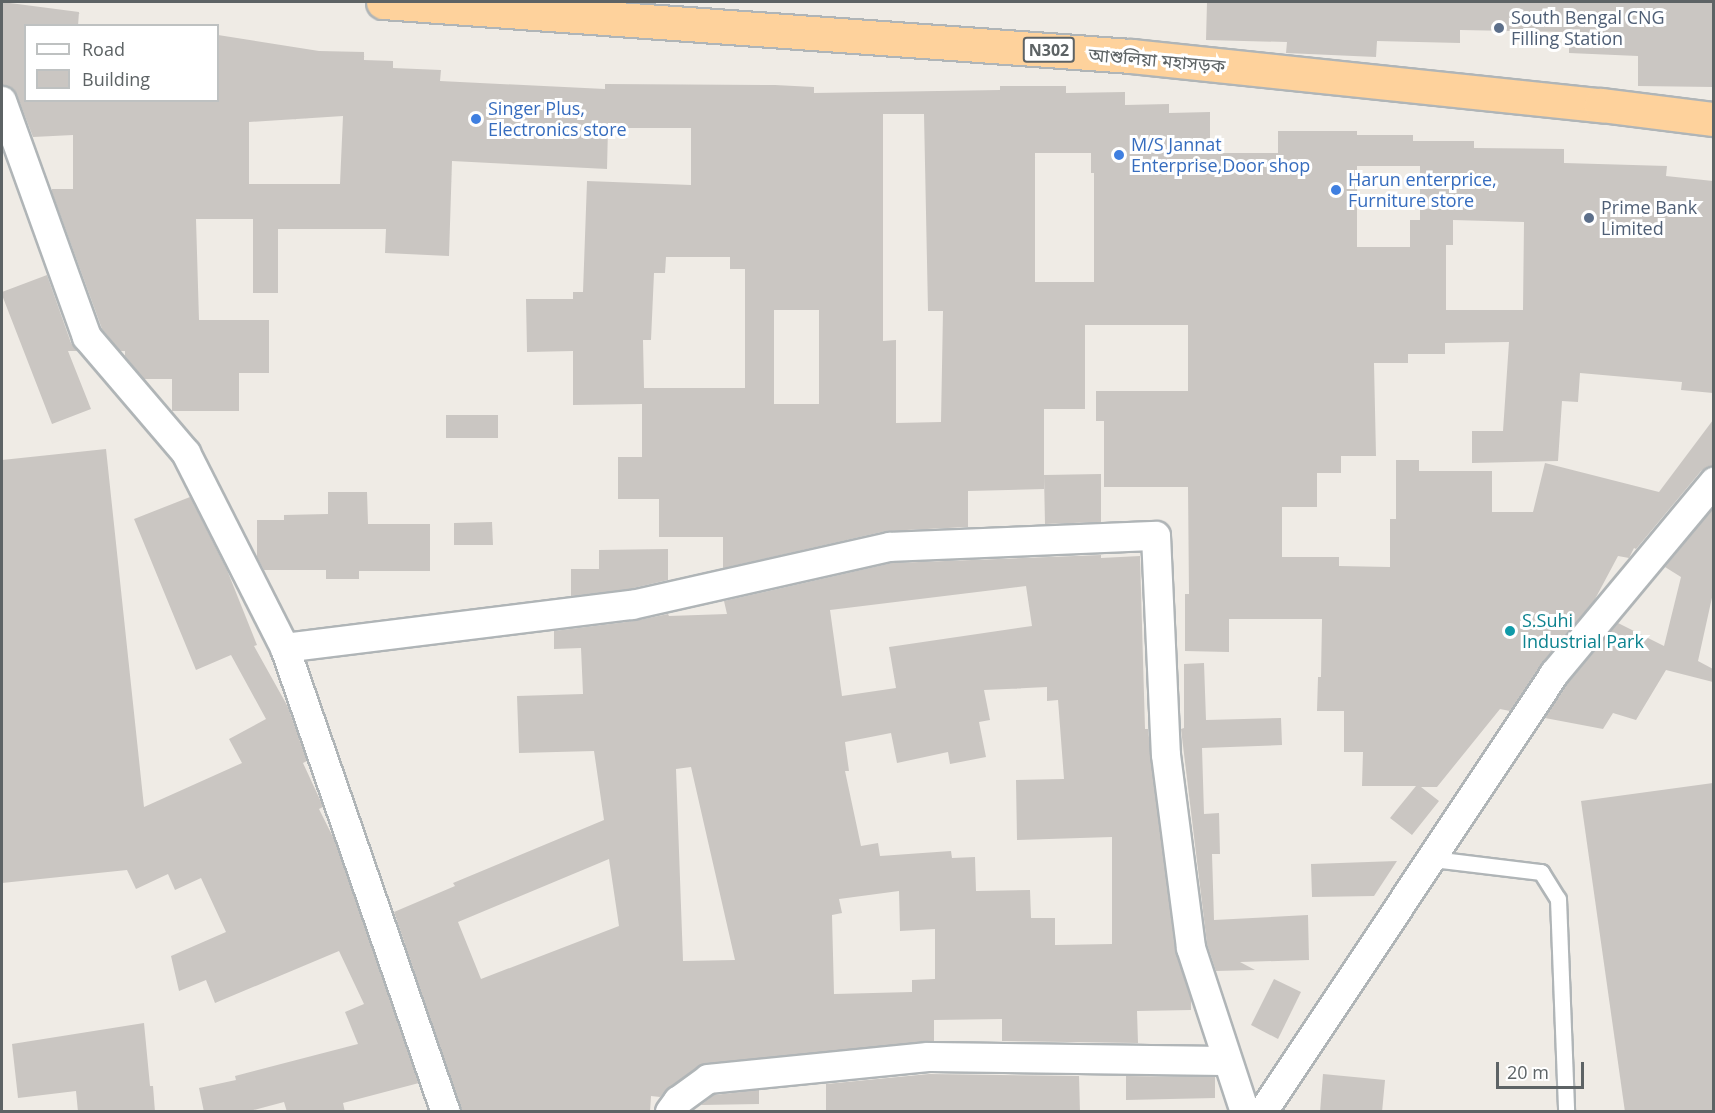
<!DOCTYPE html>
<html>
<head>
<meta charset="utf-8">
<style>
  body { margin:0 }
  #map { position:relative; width:1715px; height:1113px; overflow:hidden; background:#efebe5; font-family:"Open Sans","Noto Sans Bengali",sans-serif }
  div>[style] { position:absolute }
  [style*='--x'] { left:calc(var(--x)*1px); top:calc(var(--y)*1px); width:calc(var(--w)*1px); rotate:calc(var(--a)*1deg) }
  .building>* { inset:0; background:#cac6c2 }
  .roads { filter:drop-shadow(2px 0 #b0b5b7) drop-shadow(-2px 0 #b0b5b7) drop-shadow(0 2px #b0b5b7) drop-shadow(0 -2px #b0b5b7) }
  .service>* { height:15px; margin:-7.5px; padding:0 7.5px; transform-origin:7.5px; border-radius:7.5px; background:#fff }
  .minor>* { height:28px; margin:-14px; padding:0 14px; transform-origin:14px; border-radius:14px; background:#fff }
  .trunk>* { height:33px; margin:-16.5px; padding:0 16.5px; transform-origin:16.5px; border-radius:16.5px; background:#fed29c }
  .dots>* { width:16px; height:16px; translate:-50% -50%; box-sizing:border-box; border:3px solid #fff; border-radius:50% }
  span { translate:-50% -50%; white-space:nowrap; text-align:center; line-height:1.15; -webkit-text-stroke:6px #fff; paint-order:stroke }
  .shield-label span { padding:2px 4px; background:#fff; border:2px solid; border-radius:4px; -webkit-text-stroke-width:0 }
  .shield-label { font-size:16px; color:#5d6365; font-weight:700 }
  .service-label { font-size:18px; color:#4e5e75 }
  .left { translate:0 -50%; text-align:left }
  .street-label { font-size:18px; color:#5d6365 }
  .shop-label { font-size:18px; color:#366cbe }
  .culture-label { font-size:18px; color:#0d838f }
  .frame { position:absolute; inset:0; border:3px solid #5d6365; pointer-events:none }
  .legend { position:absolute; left:24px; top:24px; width:195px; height:78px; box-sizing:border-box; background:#fff; border:2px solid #bec1c1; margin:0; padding:8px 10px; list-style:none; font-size:18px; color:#5d6365 }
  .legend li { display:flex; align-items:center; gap:12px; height:30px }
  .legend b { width:30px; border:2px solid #bec1c1 }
  .scale { position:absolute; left:1496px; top:1062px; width:88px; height:27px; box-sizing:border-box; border:3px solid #5d6365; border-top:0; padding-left:8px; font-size:18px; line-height:21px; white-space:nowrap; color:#5d6365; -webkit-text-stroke:4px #fff; paint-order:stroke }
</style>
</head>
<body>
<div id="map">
  <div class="building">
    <i style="clip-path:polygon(evenodd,2px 2px,79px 12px,78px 26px,26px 26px,26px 100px,218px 100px,218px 35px,319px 51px,364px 52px,364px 60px,393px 61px,393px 68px,441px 70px,440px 81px,605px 89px,605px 84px,775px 85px,814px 87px,814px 93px,1000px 90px,1000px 86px,1066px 86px,1066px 93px,1125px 92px,1125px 105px,1169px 104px,1169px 113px,1210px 112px,1210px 153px,1278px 153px,1278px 131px,1357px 131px,1357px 135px,1413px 135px,1413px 141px,1474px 141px,1474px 148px,1564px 149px,1564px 163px,1667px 166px,1666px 176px,1713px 181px,1713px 393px,1681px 390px,1682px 382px,1580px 373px,1578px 402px,1562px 401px,1558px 461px,1472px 463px,1472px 431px,1503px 431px,1509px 342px,1445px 343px,1445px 354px,1408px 354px,1408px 363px,1374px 363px,1376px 456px,1341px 456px,1341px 473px,1317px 473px,1317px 507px,1282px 507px,1282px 557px,1339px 557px,1339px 566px,1390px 567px,1390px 519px,1396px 519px,1396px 460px,1419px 460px,1419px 471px,1492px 471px,1492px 512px,1533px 512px,1545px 463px,1659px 492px,1713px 420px,1713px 466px,1701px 471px,1636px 549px,1634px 548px,1629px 558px,1618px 556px,1594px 601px,1542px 663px,1510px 711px,1500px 709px,1437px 787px,1421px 787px,1439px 801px,1412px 835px,1390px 818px,1416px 786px,1362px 786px,1363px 752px,1344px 752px,1344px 711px,1317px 711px,1318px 677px,1321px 677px,1322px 619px,1229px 619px,1229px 652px,1185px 651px,1185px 594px,1189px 594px,1188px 487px,1104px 487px,1104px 421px,1096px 421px,1096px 391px,1188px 391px,1188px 325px,1085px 325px,1085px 409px,1044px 409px,1044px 489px,968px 491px,968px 527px,886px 531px,723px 568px,723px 537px,659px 537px,659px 499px,618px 499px,618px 457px,642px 457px,642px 404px,573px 405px,573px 351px,527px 352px,526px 299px,573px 299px,573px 292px,583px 292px,587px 181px,691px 185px,691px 128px,608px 128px,607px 169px,452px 161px,449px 256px,385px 253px,386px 229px,278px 229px,278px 293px,253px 293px,253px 219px,196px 219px,199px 320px,269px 320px,269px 373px,239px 373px,239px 411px,172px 411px,172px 379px,144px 379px,125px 356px,125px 351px,120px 351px,102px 329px,52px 192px,52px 189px,73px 189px,73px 135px,33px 137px,17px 95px,12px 88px,2px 85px,2px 2px,883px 114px,924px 114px,928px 311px,943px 311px,941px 422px,896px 423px,896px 340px,883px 341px,883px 114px,2px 2px,343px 116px,340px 184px,249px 184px,249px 122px,343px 116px,2px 2px,1035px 153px,1091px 153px,1091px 173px,1094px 173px,1094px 282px,1035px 282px,1035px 153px,2px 2px,1357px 166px,1420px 166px,1420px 220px,1410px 220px,1410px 247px,1357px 247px,1357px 166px,2px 2px,1453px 220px,1524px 222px,1523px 310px,1446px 310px,1446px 245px,1453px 245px,1453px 220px,2px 2px,666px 257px,730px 257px,730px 269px,745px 269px,745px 388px,644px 388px,643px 340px,651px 340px,654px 273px,665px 273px,666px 257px,2px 2px,774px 310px,819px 310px,819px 404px,774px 404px,774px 310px)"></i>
    <i style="clip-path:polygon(1207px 2px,1713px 2px,1713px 87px,1638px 86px,1638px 56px,1569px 53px,1569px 32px,1460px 30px,1460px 43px,1377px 41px,1376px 57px,1286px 53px,1287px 42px,1206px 40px)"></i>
    <i style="clip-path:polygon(47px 275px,71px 343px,77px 351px,68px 351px,91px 409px,52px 424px,2px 295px,2px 292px)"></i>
    <i style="clip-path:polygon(446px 415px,498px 415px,498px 438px,446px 438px)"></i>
    <i style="clip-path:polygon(106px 449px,144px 807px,242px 763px,229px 739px,266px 719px,231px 655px,196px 670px,134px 519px,190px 497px,227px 570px,257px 645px,254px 646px,288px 707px,307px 761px,303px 763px,322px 804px,323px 807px,319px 809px,335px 841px,419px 1083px,343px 1103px,345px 1112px,287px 1112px,284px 1102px,246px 1112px,204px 1112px,199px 1088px,236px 1080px,235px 1076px,358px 1044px,345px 1012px,364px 1004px,339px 951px,215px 1003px,206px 980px,179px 991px,171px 956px,226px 932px,201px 878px,175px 890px,168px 874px,136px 889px,127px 870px,2px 883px,2px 460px)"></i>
    <i style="clip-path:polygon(1101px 474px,1101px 522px,1045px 524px,1044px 475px)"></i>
    <i style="clip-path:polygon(328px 492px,367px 492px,368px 524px,430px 524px,430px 571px,359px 571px,359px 579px,326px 579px,326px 570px,264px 570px,257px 557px,257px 520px,284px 520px,284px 515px,328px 514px)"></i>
    <i style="clip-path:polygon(1713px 508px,1713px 593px,1698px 661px,1713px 669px,1713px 682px,1666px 670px,1636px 720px,1613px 713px,1603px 729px,1545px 718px,1568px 683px,1618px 623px,1664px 646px,1681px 577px,1665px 567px)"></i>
    <i style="clip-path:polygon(492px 522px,493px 545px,454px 545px,454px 523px)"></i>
    <i style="clip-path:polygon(668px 549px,668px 580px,629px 589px,571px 596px,571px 569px,599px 569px,599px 550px)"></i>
    <i style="clip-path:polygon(evenodd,1101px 555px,1101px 558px,1140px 556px,1145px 729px,1148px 729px,1175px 950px,1191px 999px,1191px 1010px,1137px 1011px,1138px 1043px,1002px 1041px,1002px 1019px,934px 1020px,934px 1041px,706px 1063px,668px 1088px,660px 1097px,651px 1096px,650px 1112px,462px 1112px,394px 912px,455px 886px,453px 883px,604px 820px,594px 751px,519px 753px,517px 696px,583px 694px,581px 648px,554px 649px,554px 631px,634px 621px,668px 614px,669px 616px,727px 614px,724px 601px,892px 563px,1101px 555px,1026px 586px,1032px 626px,889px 647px,896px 688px,842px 696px,830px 610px,1026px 586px,1101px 555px,1047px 687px,1047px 701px,1058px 700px,1064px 779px,1016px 780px,1017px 840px,1112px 837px,1112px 944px,1055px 945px,1055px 918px,1031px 918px,1030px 890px,976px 891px,975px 857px,952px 858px,951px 851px,880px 856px,878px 843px,861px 846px,845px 771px,849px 771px,845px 742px,891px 733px,897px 763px,948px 752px,950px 764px,986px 757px,979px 722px,990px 720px,984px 690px,1047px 687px,1101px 555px,691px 767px,735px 960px,683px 961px,676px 769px,691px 767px,1101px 555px,609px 859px,619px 926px,481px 979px,458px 922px,609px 859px,1101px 555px,899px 891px,900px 931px,935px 929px,935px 979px,912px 980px,912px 992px,834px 994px,832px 915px,842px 913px,839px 899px,899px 891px)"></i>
    <i style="clip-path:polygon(1204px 663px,1206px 720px,1281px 718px,1282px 745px,1202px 748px,1204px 814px,1219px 813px,1220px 854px,1212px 854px,1214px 920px,1308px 915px,1309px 960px,1240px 962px,1255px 970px,1216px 971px,1207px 944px,1181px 729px,1184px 728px,1184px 664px)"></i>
    <i style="clip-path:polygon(1713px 783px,1713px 1112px,1625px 1112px,1581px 801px)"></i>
    <i style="clip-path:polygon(1397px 861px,1374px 896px,1312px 897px,1311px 864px)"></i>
    <i style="clip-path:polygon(1274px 979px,1301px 992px,1278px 1039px,1251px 1025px)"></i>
    <i style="clip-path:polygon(144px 1023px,150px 1086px,153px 1086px,155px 1112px,78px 1112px,76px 1091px,18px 1098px,12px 1044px)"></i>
    <i style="clip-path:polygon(929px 1074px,1079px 1076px,1080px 1112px,826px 1112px,826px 1084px)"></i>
    <i style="clip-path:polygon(1323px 1074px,1385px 1080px,1382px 1112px,1320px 1112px)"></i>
    <i style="clip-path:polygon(1126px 1076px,1215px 1077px,1215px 1098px,1126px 1100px)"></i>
    <i style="clip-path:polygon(759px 1090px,759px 1104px,701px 1105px,714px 1095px)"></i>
  </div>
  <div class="roads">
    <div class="service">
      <i style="--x:1433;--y:859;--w:109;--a:6.9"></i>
      <i style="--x:1541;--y:872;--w:32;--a:58"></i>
      <i style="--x:1558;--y:899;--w:213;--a:87.8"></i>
    </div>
    <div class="minor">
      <i style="--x:2;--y:101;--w:251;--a:70.2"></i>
      <i style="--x:87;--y:337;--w:153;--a:49.5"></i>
      <i style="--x:186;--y:453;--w:219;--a:63.1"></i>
      <i style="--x:285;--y:648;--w:350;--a:-7.1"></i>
      <i style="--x:632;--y:605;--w:264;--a:-12.7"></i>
      <i style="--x:890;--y:547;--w:266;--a:-2.4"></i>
      <i style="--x:1156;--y:536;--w:219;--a:87.4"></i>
      <i style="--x:1166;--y:755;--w:195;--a:82.6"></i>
      <i style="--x:1191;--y:948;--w:173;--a:71.8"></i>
      <i style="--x:285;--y:648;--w:491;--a:70.9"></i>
      <i style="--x:670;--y:1112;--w:14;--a:-54"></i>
      <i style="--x:678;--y:1101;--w:37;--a:-36"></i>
      <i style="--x:708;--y:1079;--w:221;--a:-5.7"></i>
      <i style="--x:928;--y:1057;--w:299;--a:0.8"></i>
      <i style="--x:1263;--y:1112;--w:527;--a:-56.37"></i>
      <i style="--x:1555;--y:673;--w:249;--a:-50.2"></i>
    </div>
    <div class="trunk">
      <i style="--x:383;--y:2;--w:750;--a:4.13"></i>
      <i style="--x:1131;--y:56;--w:473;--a:6"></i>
      <i style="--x:1601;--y:105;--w:114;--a:7.1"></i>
    </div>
  </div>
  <div class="dots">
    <i style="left:1499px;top:28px;background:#5c6f8a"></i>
    <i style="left:476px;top:119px;background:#3f7fe0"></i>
    <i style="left:1119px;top:155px;background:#3f7fe0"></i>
    <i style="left:1336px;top:190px;background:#3f7fe0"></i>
    <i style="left:1589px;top:218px;background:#5c6f8a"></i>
    <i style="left:1510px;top:631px;background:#0f9aa8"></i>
  </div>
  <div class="shield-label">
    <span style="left:1049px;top:50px">N302</span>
  </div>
  <div class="service-label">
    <span class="left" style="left:1511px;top:28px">South Bengal CNG<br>Filling Station</span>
    <span class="left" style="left:1601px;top:218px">Prime Bank<br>Limited</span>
  </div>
  <div class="street-label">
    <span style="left:1157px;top:60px;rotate:5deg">আশুলিয়া মহাসড়ক</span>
  </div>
  <div class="shop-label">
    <span class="left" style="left:488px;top:119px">Singer Plus,<br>Electronics store</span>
    <span class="left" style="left:1131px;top:155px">M/S Jannat<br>Enterprise,Door shop</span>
    <span class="left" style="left:1348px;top:190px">Harun enterprice,<br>Furniture store</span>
  </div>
  <div class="culture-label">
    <span class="left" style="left:1522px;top:631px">S.Suhi<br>Industrial Park</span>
  </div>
  <div class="frame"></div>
  <ul class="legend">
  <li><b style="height:8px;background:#fff"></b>Road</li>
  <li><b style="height:16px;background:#cac6c2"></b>Building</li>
  </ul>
  <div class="scale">20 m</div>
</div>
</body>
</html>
